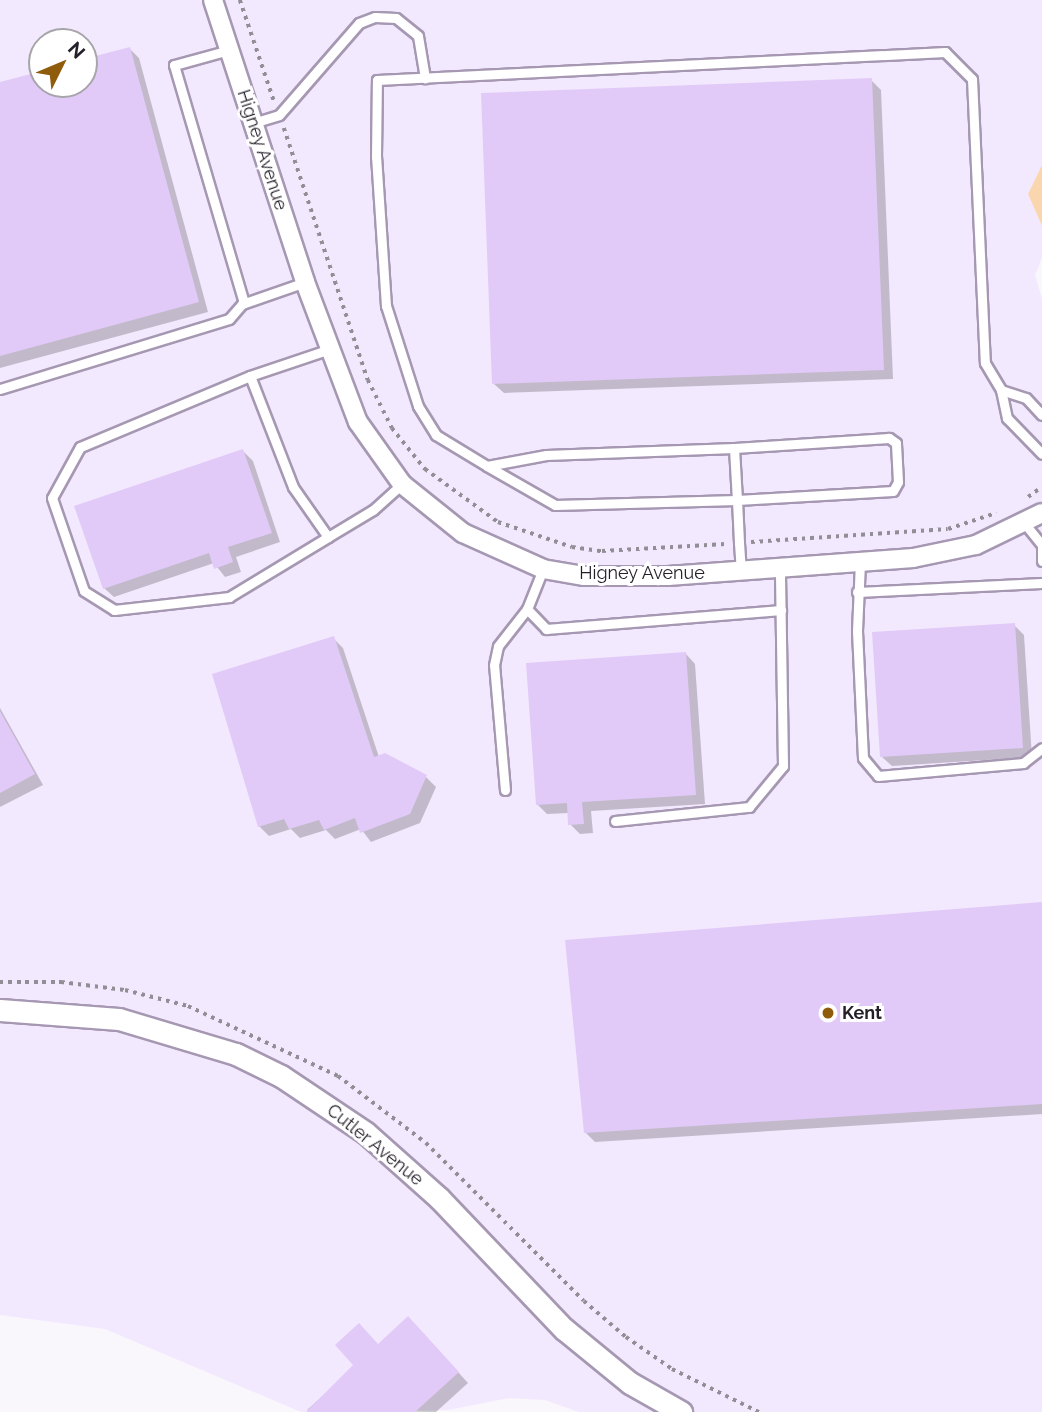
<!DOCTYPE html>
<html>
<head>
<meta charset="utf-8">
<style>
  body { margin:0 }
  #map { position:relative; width:1042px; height:1412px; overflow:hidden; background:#f9f6fc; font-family:Raleway,sans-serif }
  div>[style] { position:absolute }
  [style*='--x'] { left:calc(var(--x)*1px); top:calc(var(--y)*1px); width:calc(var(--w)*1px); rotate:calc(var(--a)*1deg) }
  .built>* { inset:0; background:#f3e9fe }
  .green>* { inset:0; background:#fad6ae }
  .shadow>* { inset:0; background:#0003 }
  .building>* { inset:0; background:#e2caf8 }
  .path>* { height:3.5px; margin-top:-1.75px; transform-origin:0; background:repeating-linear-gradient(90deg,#928e96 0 3.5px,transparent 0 8.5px) }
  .roads { filter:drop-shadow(2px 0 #a698b2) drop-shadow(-2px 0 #a698b2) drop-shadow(0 2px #a698b2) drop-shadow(0 -2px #a698b2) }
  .service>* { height:9px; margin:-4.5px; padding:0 4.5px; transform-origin:4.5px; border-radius:4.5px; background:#fff }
  .minor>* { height:18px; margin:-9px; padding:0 9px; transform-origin:9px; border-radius:9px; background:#fff }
  .tertiary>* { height:21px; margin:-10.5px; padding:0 10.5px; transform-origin:10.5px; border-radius:10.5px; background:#fff }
  .dots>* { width:19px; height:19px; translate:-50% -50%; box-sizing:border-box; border:4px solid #fff; border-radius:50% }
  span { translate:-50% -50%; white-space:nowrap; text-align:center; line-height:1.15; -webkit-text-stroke:6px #fff; paint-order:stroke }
  .street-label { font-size:18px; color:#241f29 }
  .poi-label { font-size:18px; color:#241f29; font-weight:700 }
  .left { translate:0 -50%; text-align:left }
  .north { position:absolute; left:28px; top:28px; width:70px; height:70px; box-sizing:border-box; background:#fff; border:2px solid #a7a5a9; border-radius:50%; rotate:47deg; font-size:19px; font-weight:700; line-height:28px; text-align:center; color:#241f29 }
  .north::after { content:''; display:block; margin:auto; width:24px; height:32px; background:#8f5c0c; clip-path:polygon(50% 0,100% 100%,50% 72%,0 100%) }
</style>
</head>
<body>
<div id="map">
  <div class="built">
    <i style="clip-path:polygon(evenodd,0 0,1042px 0,1042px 165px,1028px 194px,1042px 226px,1042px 258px,1035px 275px,1042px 299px,1042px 1412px,579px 1412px,545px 1400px,509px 1398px,448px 1410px,301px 1412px,105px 1329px,0 1315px,0 0,42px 42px,84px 42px,84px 84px,42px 84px,42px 42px)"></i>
  </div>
  <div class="green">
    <i style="clip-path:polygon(1042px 165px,1042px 226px,1028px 194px)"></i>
  </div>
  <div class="shadow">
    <i style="clip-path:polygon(130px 49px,139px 58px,208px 312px,0 368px,0 84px,42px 72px,42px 84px,84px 84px,84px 61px)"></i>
    <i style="clip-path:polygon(871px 80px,881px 90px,893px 379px,504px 393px,494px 384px)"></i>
    <i style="clip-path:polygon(243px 451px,253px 461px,280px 542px,236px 557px,241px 572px,225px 577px,214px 563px,114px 597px,104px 588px)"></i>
    <i style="clip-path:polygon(1014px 625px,1024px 635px,1032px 757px,892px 766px,882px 757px)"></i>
    <i style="clip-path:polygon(333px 638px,343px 648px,379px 757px,426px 777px,436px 787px,420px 823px,371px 842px,361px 829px,335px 839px,326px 830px,300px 838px,291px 829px,269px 836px,259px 826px)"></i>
    <i style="clip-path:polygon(686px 654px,695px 664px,705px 804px,591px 811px,593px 833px,580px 834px,570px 824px,569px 813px,547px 814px,537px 804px)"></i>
    <i style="clip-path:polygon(0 708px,43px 785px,0 807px)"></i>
    <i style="clip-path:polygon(1042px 904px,1042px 1114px,595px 1142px,585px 1132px)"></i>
    <i style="clip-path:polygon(418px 1328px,468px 1383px,436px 1412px,307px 1410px,378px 1346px)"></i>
  </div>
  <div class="building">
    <i style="clip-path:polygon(130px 47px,199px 302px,0 356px,0 82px,42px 71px,42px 84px,84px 84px,84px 59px)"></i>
    <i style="clip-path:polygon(872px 78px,884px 370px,492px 384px,481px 93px)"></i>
    <i style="clip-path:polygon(243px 449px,272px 533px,228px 547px,233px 562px,214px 569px,209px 553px,103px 589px,74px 506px)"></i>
    <i style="clip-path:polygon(1015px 623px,1023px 748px,880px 757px,872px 632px)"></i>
    <i style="clip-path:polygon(334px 636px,374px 757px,385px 753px,427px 775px,410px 814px,360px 833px,355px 818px,324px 830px,319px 820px,289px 829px,284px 819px,258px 827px,212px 674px)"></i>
    <i style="clip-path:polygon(686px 652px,696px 795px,582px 802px,584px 824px,568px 825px,567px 803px,536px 805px,526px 663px)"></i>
    <i style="clip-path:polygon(0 711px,35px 774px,0 793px)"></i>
    <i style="clip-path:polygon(1042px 902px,1042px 1104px,584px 1133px,565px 940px)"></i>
    <i style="clip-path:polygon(408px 1316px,459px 1372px,415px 1412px,306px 1412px,353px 1365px,335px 1345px,359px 1323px,378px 1344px)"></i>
  </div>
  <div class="path">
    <i style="--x:240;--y:0;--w:107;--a:71.4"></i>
    <i style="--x:284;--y:128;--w:266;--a:71.6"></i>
    <i style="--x:368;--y:380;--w:54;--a:63.4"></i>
    <i style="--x:392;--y:428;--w:53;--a:51.2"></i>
    <i style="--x:425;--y:469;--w:90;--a:36"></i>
    <i style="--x:498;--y:522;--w:78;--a:18.7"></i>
    <i style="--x:572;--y:547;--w:30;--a:8"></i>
    <i style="--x:602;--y:551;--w:124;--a:-3.2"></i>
    <i style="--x:1028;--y:497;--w:17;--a:-36"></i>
    <i style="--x:751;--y:542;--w:197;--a:-3.8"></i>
    <i style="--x:948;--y:529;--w:51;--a:-18.4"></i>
    <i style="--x:0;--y:982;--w:61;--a:0"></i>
    <i style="--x:61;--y:982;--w:64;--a:7.1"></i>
    <i style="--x:125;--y:990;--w:65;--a:14.3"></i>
    <i style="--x:188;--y:1006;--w:166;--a:25"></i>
    <i style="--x:338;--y:1076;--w:111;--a:37.3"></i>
    <i style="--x:426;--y:1143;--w:223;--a:45"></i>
    <i style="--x:584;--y:1301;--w:55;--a:40.6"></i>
    <i style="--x:626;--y:1337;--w:56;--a:34.8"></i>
    <i style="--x:672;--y:1369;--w:97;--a:26.3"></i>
  </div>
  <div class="roads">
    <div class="service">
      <i style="--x:229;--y:50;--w:57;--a:164.7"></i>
      <i style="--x:174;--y:65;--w:248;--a:73.6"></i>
      <i style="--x:253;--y:123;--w:27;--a:-17"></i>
      <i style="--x:279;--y:115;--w:122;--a:-49"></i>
      <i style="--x:359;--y:23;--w:17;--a:-21"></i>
      <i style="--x:375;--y:17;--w:21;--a:3"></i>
      <i style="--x:396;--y:18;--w:28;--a:39"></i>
      <i style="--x:418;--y:36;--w:43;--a:80.5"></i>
      <i style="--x:330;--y:349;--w:84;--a:161.4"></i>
      <i style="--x:250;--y:376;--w:119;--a:68.8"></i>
      <i style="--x:293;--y:487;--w:61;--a:55"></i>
      <i style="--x:328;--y:537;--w:52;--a:-31"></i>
      <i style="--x:373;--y:510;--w:39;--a:-42"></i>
      <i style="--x:250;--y:376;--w:184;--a:157.3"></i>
      <i style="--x:80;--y:447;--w:58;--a:118.8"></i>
      <i style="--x:52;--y:498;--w:98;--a:71"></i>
      <i style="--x:84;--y:591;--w:36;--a:32"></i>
      <i style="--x:114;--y:610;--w:116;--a:-6.4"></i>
      <i style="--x:229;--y:597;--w:116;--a:-31.2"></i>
      <i style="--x:0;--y:389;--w:239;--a:-17"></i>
      <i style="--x:229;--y:319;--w:20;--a:-49"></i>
      <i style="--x:242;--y:304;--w:67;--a:-19.2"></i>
      <i style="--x:1001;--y:390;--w:26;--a:18"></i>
      <i style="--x:1026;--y:398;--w:23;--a:47"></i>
      <i style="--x:734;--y:448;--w:188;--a:177.9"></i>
      <i style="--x:546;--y:455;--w:60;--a:169.4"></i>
      <i style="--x:487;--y:466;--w:78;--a:29.8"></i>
      <i style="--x:555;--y:505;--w:182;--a:-1.6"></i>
      <i style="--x:737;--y:500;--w:156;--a:-3.3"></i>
      <i style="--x:893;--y:491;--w:10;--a:-61"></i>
      <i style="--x:898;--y:482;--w:39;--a:-93"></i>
      <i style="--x:896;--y:443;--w:9;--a:-144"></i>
      <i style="--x:889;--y:438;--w:155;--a:176.3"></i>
      <i style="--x:734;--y:448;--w:52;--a:86.7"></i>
      <i style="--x:737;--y:500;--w:43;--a:87.3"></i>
      <i style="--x:739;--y:543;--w:27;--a:86"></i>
      <i style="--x:487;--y:466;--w:60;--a:-148.7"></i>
      <i style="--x:436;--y:435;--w:34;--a:-122"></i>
      <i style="--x:418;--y:406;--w:105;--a:-107.7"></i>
      <i style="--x:386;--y:306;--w:149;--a:-93.8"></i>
      <i style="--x:376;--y:157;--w:77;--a:-89.3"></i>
      <i style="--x:377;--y:80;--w:569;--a:-2.82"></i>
      <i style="--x:945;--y:52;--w:38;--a:45"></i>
      <i style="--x:972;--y:79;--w:284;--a:87.4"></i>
      <i style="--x:985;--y:363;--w:31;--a:59"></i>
      <i style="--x:1001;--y:390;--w:29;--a:78"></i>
      <i style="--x:1007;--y:418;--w:50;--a:45.8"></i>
      <i style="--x:1025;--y:524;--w:27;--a:51"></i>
      <i style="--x:1042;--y:545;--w:16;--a:90"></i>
      <i style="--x:860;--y:562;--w:69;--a:92.5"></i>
      <i style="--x:857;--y:631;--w:127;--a:87.3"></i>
      <i style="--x:863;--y:758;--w:23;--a:50"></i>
      <i style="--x:878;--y:776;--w:146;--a:-5.1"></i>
      <i style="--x:1023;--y:763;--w:24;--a:-38"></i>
      <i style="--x:857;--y:592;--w:185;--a:-2.8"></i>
      <i style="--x:527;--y:609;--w:28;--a:46"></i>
      <i style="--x:546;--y:629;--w:236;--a:-4.6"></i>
      <i style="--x:505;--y:790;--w:125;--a:-95"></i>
      <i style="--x:494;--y:665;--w:19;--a:-78"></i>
      <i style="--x:498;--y:646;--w:47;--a:-51.9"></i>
      <i style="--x:527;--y:609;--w:43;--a:-68.2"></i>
      <i style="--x:615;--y:821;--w:135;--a:-6"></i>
      <i style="--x:749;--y:807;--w:53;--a:-50.3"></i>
      <i style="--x:783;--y:766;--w:198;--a:-90.9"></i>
    </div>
    <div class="minor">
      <i style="--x:213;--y:0;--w:297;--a:71.9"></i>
      <i style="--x:305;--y:282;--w:150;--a:69.3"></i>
      <i style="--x:358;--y:422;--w:76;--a:54.6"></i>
      <i style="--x:402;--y:484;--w:78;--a:38.8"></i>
      <i style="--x:463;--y:533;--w:88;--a:24.2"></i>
      <i style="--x:543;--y:569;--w:42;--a:9.7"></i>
      <i style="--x:584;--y:576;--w:84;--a:0"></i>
      <i style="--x:668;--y:576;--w:246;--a:-4.2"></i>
      <i style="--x:913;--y:558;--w:64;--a:-11.7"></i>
      <i style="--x:976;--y:545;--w:73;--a:-25.9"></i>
    </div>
    <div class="tertiary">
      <i style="--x:0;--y:1010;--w:119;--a:4.3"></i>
      <i style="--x:119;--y:1019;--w:122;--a:16.7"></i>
      <i style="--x:236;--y:1054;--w:50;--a:26.1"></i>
      <i style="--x:281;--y:1076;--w:102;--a:33.8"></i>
      <i style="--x:366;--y:1133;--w:99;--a:41.7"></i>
      <i style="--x:440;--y:1199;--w:180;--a:46.4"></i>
      <i style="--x:564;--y:1329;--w:85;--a:39.3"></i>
      <i style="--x:630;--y:1383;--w:59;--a:29.6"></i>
    </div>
  </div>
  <div class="dots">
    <i style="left:828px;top:1013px;background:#8f5c0c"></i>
  </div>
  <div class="street-label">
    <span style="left:262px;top:150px;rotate:72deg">Higney Avenue</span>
    <span style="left:642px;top:573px">Higney Avenue</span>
    <span style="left:375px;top:1145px;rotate:39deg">Cutler Avenue</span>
  </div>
  <div class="poi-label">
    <span class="left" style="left:842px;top:1013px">Kent</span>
  </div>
  <div class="north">N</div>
</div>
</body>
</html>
